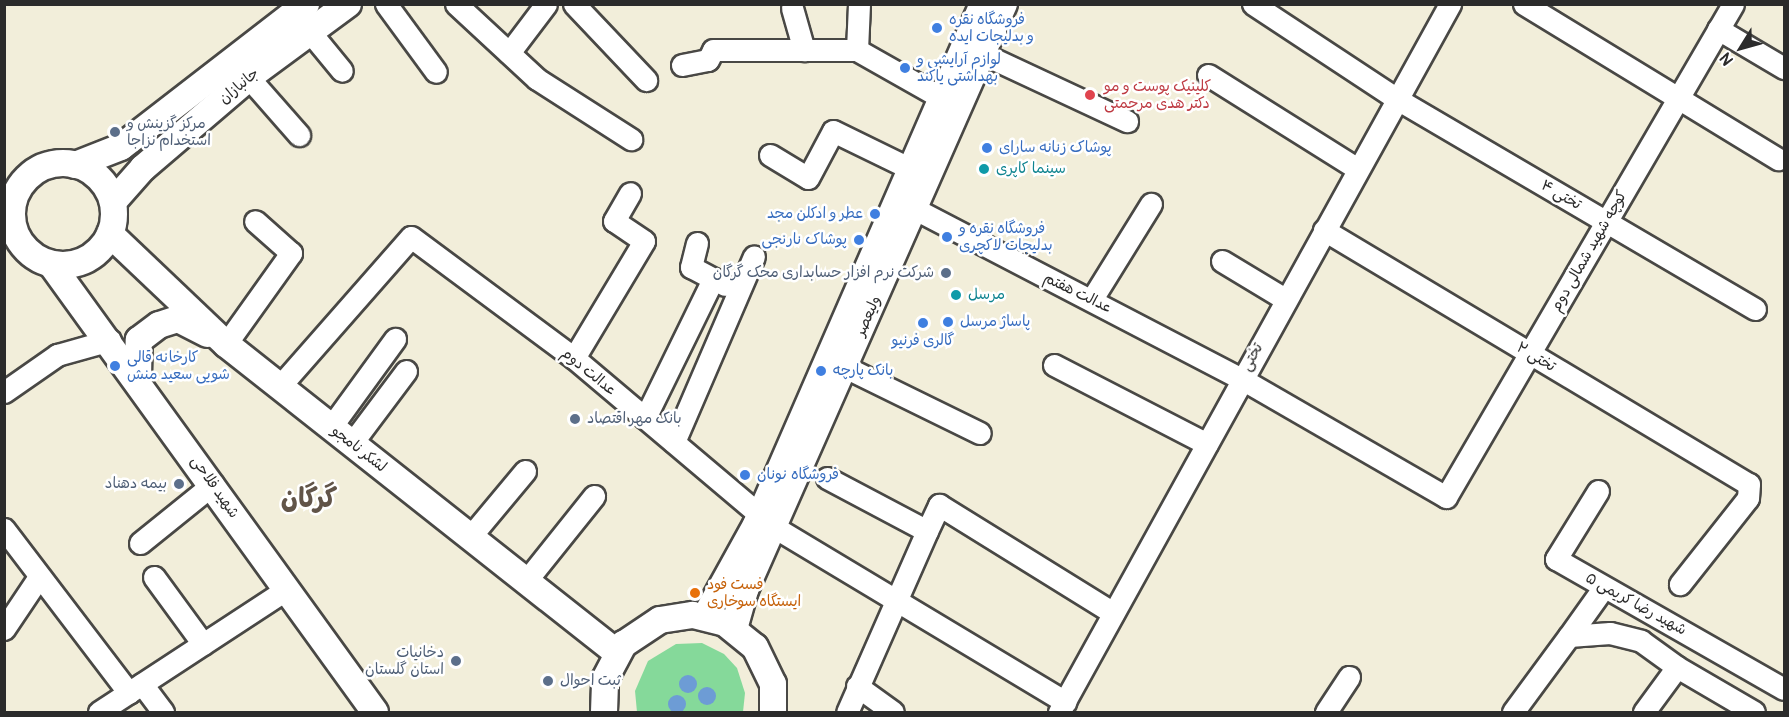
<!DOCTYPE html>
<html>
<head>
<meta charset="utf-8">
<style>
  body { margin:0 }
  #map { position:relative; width:1789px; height:717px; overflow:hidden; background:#f2eeda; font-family:Pangolin,"Playpen Sans Arabic",sans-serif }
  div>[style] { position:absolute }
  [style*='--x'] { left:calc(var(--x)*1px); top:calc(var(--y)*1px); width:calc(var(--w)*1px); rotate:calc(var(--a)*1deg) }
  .green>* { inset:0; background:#85d99a }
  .water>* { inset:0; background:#6d9cd5 }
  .round { border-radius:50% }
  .roads { filter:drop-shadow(2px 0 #494845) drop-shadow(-2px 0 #494845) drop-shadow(0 2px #494845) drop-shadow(0 -2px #494845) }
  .minor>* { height:21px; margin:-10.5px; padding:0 10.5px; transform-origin:10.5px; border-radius:10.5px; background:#fff }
  .major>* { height:26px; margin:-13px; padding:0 13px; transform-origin:13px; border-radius:13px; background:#fff }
  .major>.ring { margin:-13px; padding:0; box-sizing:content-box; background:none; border:26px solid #fff; border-radius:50% }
  .dots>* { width:16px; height:16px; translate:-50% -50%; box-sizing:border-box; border:3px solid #fff; border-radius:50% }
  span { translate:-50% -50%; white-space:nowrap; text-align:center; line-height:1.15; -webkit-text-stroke:5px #fff; paint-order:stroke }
  .shop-label { font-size:15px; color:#366cbe }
  .left { translate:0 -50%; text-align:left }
  .right { translate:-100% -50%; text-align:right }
  .street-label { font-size:15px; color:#2b2b2b }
  .health-label { font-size:15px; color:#be3a42 }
  .service-label { font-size:15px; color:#4e5e75 }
  .culture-label { font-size:15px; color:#0d838f }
  .food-label { font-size:15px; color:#c56008 }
  .town-label { font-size:27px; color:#615448; font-weight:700 }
  .frame { position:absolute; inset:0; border:6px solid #2b2b2b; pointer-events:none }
  .north { position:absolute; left:1711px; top:18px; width:60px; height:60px; -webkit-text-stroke:4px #fff; paint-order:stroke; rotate:233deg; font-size:16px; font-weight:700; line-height:24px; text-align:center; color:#2b2b2b }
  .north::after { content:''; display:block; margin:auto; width:21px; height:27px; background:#2b2b2b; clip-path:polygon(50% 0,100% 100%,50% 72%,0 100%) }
</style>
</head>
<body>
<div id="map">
  <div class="green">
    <i style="clip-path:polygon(702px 643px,724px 654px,737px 668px,745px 693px,743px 712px,637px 712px,635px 691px,648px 661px,676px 644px)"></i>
  </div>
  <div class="water">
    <i class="round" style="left:679px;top:675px;width:18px;height:18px"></i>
    <i class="round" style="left:698px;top:687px;width:18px;height:18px"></i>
    <i class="round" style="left:668px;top:695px;width:18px;height:18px"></i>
  </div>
  <div class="roads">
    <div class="minor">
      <i style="--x:386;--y:4;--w:84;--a:53.7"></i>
      <i style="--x:456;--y:4;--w:110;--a:42.8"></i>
      <i style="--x:537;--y:79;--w:112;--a:32.6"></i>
      <i style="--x:574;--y:4;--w:105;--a:46.5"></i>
      <i style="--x:1253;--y:4;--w:173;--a:33.4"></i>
      <i style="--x:1397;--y:99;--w:415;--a:30.4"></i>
      <i style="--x:1524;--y:4;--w:298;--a:31.4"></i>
      <i style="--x:792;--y:8;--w:44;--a:74.1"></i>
      <i style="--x:1718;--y:29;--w:77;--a:30.6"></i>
      <i style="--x:310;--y:32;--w:50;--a:50.6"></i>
      <i style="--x:857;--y:50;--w:46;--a:-87.5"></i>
      <i style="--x:509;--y:53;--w:61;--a:-52.9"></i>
      <i style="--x:983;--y:54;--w:159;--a:25"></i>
      <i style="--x:682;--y:65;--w:26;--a:-11"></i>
      <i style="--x:708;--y:60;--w:11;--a:-63"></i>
      <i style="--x:713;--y:50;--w:144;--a:0"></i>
      <i style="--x:857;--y:50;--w:98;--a:29.5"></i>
      <i style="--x:1208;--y:75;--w:177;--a:32.1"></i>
      <i style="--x:249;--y:78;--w:76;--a:48.7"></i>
      <i style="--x:770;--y:155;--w:44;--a:31.2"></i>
      <i style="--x:808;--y:178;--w:53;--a:-62"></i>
      <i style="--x:833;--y:131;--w:87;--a:26"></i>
      <i style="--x:915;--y:209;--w:366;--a:27.5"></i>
      <i style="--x:1240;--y:378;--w:238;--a:30"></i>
      <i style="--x:1446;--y:497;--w:570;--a:-59.79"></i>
      <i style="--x:1324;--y:230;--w:495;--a:30.9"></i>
      <i style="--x:1749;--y:484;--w:14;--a:94"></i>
      <i style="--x:1748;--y:498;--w:110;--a:128.3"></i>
      <i style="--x:697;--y:243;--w:25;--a:104"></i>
      <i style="--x:691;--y:267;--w:38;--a:28"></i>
      <i style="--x:1222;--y:261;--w:74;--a:31.1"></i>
      <i style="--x:1092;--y:299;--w:112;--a:-58.2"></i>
      <i style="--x:226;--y:344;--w:112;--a:-54.5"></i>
      <i style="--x:291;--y:253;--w:48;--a:-138.4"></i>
      <i style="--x:574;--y:358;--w:136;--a:-59.1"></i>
      <i style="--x:644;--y:241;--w:36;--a:-146"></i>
      <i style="--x:614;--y:221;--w:32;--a:-60"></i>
      <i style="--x:1054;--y:365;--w:172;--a:27.3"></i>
      <i style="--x:845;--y:367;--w:150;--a:26.1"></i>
      <i style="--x:280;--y:386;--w:198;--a:-48.7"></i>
      <i style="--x:411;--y:237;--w:203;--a:36.6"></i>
      <i style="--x:574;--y:358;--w:243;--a:40.2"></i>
      <i style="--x:4;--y:392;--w:65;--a:-34.9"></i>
      <i style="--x:57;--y:355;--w:55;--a:-15.8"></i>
      <i style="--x:645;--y:418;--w:155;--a:-63.9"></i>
      <i style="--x:331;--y:427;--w:109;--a:-54"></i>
      <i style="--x:674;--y:442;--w:202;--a:-66.7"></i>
      <i style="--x:352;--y:443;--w:90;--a:-53.1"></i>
      <i style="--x:827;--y:478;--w:113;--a:27.9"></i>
      <i style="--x:927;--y:531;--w:198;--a:113.8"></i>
      <i style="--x:1598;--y:491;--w:80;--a:121.7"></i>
      <i style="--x:1556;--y:559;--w:262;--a:29.7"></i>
      <i style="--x:774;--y:527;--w:340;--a:31"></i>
      <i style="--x:4;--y:529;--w:206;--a:52.7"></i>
      <i style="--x:927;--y:531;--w:29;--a:-65"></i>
      <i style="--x:939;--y:505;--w:205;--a:31.8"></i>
      <i style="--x:470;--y:537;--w:86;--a:-50.2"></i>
      <i style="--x:140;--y:543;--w:94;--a:-38.9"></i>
      <i style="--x:154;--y:577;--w:83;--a:53.8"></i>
      <i style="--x:526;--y:581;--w:109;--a:-51.3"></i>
      <i style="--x:4;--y:629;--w:63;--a:-56.1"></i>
      <i style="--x:1569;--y:636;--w:60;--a:-54.5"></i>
      <i style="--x:1677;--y:667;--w:89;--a:30.3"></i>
      <i style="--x:142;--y:684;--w:35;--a:53"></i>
      <i style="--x:857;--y:686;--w:44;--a:35.8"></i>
      <i style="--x:99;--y:712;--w:225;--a:-33.2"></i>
      <i style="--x:1059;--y:712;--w:809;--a:-61.09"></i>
      <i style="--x:1326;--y:712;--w:42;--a:-56.7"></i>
      <i style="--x:1513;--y:712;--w:94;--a:-53.6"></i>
      <i style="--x:1569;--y:636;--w:41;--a:-4.2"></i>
      <i style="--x:1610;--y:633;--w:32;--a:14"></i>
      <i style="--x:1641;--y:641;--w:44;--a:35.8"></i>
      <i style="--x:1677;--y:667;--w:56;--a:126.3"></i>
    </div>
    <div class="major">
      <i class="ring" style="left:12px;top:163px;width:76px;height:76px"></i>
      <i style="--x:75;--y:165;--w:49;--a:-21.4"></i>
      <i style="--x:121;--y:147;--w:234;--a:-37.7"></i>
      <i style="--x:113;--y:202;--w:45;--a:-48.6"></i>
      <i style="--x:143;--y:168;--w:145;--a:-40.5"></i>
      <i style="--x:253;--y:74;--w:118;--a:-36.4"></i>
      <i style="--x:110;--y:234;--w:160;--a:43.5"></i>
      <i style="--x:226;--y:344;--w:498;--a:38.3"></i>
      <i style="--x:51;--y:264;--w:553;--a:54.13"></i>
      <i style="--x:138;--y:379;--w:39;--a:-89"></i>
      <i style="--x:139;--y:340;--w:25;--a:-37"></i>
      <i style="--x:159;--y:325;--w:20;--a:-18"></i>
      <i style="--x:178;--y:319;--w:33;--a:27"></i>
      <i style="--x:705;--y:617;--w:105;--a:-61"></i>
      <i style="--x:756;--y:525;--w:568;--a:-66.46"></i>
      <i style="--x:734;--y:629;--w:41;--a:-74.2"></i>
      <i style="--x:745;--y:590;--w:641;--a:-66.16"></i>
      <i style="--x:604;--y:712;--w:33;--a:-88"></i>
      <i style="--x:605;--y:679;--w:40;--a:-62"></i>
      <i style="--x:624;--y:644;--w:43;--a:-33.7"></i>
      <i style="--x:660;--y:620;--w:33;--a:-9"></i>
      <i style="--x:693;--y:615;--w:33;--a:14"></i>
      <i style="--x:725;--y:623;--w:38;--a:39"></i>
      <i style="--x:755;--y:647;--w:41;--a:64.1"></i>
      <i style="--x:773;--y:684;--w:28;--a:90"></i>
    </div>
  </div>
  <div class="dots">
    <i style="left:937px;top:28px;background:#3f7fe0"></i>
    <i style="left:905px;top:68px;background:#3f7fe0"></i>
    <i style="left:1090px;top:95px;background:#e0444e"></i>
    <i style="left:115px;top:132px;background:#5c6f8a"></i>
    <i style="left:987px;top:148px;background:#3f7fe0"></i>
    <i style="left:984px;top:169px;background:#0f9aa8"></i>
    <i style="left:875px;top:214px;background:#3f7fe0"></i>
    <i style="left:947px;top:237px;background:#3f7fe0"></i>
    <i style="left:859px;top:240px;background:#3f7fe0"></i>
    <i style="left:946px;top:273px;background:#5c6f8a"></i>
    <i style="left:956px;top:295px;background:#0f9aa8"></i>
    <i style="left:948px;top:322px;background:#3f7fe0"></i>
    <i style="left:923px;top:323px;background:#3f7fe0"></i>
    <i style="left:115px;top:366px;background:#3f7fe0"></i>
    <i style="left:821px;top:371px;background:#3f7fe0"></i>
    <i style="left:575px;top:419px;background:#5c6f8a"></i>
    <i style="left:745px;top:475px;background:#3f7fe0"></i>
    <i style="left:179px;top:484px;background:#5c6f8a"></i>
    <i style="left:695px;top:593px;background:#e8710a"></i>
    <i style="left:456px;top:661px;background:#5c6f8a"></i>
    <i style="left:548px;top:681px;background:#5c6f8a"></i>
  </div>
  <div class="shop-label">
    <span class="left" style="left:949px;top:28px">فروشگاه نقره<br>و بدلیجات ایده</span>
    <span class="left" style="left:917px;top:68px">لوازم آرایشی و<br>بهداشتی یاکند</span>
    <span class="left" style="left:999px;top:148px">پوشاک زنانه سارای</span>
    <span class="right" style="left:863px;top:214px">عطر و ادکلن مجد</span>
    <span class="left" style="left:959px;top:237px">فروشگاه نقره و<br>بدلیجات لاکچری</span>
    <span class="right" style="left:847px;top:240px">پوشاک نارنجی</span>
    <span class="left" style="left:960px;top:322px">پاساژ مرسل</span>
    <span style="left:923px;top:341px">گالری فرنیو</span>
    <span class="left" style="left:127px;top:366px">کارخانه قالی<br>شویی سعید منش</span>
    <span class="left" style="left:833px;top:371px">بانک پارچه</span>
    <span class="left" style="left:757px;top:475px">فروشگاه نونان</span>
  </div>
  <div class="street-label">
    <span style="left:239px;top:86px;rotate:-40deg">جانبازان</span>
    <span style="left:1561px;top:195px;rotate:30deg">تختی ۴</span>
    <span style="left:1589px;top:251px;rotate:-60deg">کوچه شهید شمالی دوم</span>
    <span style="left:1078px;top:293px;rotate:26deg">عدالت هفتم</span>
    <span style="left:868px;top:316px;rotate:-66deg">ولیعصر</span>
    <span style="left:1252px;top:357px;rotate:-61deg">تختی</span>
    <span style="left:1536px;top:357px;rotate:31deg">تختی ۲</span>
    <span style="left:589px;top:372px;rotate:39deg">عدالت دوم</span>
    <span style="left:359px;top:449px;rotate:38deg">لشکر نامجو</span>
    <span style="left:215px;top:487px;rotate:55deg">شهید فلاحی</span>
    <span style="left:1636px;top:604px;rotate:29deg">شهید رضا کریمی ۵</span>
  </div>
  <div class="health-label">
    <span class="left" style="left:1104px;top:95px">کلینیک پوست و مو<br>دکتر هدی مرحمتی</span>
  </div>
  <div class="service-label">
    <span class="left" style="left:127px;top:132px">مرکز گزینش و<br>استخدام نزاجا</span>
    <span class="right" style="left:934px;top:273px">شرکت نرم افزار حسابداری محک گرگان</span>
    <span class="left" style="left:587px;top:419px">بانک مهر اقتصاد</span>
    <span class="right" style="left:167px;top:484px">بیمه دهناد</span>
    <span class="right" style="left:444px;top:661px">دخانیات<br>استان گلستان</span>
    <span class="left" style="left:560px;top:681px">ثبت احوال</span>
  </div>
  <div class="culture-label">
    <span class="left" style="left:996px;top:169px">سینما کاپری</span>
    <span class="left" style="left:968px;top:295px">مرسل</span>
  </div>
  <div class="food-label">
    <span class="left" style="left:707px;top:593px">فست فود<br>ایستگاه سوخاری</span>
  </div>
  <div class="town-label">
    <span style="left:309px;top:499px">گرگان</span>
  </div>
  <div class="frame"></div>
  <div class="north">N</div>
</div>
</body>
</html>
